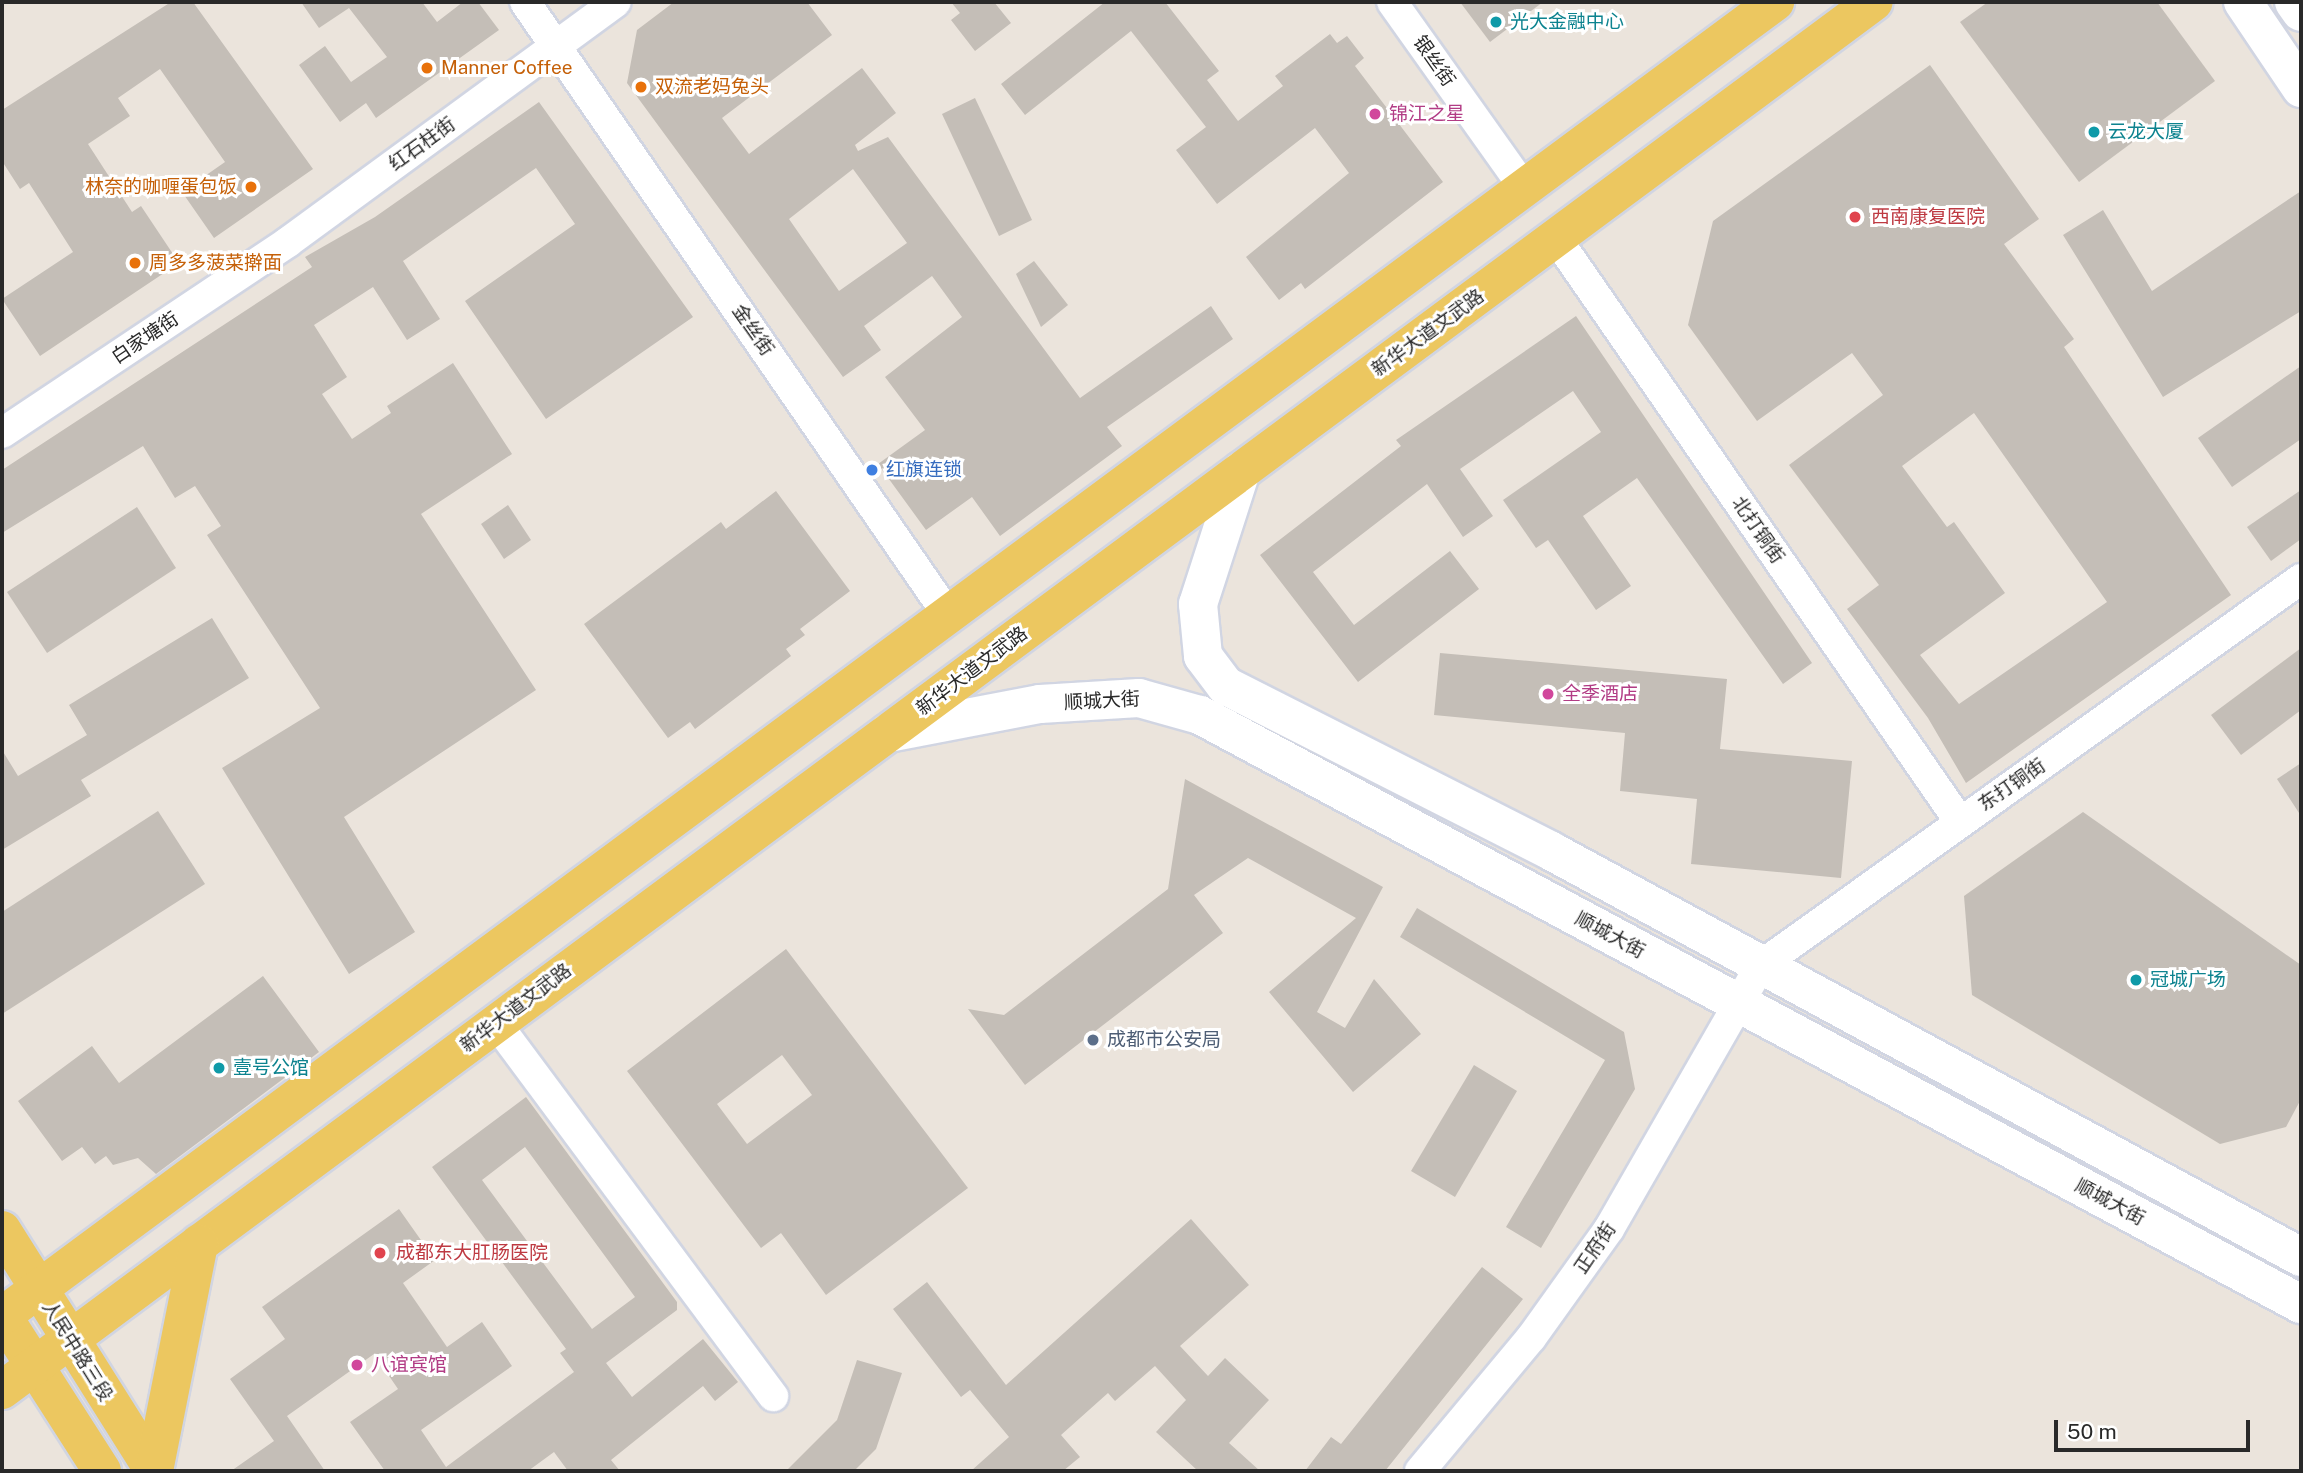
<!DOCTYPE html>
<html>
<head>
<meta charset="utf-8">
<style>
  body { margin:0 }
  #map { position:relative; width:2303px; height:1473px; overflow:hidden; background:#ebe4dc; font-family:"Public Sans","Noto Sans SC",sans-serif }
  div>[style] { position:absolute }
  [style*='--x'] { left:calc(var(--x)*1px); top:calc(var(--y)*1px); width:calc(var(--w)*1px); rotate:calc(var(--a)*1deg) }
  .building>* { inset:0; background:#c4beb7 }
  .roads { filter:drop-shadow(2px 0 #d1d5e2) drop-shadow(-2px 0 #d1d5e2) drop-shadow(0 2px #d1d5e2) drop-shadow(0 -2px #d1d5e2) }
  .street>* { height:30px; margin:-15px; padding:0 15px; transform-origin:15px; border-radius:15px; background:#fff }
  .secondary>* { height:38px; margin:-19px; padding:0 19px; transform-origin:19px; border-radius:19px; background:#fff }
  .primary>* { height:38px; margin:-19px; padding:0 19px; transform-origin:19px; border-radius:19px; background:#ecc760 }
  .dots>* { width:19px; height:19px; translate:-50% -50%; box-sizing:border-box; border:4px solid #fff; border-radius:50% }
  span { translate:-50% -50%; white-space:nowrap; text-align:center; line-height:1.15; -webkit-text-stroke:6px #fff; paint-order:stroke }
  .culture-label { font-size:19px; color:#0d838f }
  .left { translate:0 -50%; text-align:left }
  .street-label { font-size:19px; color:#292929 }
  .food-label { font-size:19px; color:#c56008 }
  .right { translate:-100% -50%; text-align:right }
  .hotel-label { font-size:19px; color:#b23c85 }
  .health-label { font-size:19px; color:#be3a42 }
  .shop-label { font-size:19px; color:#366cbe }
  .service-label { font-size:19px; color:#4e5e75 }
  .frame { position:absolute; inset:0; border:4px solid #292929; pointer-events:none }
  .scale { position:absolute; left:2054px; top:1420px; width:196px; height:32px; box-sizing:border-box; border:4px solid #292929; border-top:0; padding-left:9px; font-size:21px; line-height:24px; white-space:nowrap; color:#292929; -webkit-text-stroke:5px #fff; paint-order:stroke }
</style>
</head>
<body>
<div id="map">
  <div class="building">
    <i style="clip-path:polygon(171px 2px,193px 2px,313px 169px,214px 238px,182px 192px,225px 162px,160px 69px,118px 98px,130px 116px,88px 144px,132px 212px,141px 206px,179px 263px,40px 356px,2px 299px,73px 252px,29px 183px,20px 189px,2px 161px,2px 110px)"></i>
    <i style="clip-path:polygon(301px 2px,422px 2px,437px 22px,463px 2px,478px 2px,499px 30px,376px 118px,366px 103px,340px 122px,299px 65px,325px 46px,351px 82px,387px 57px,349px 8px,319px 28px)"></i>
    <i style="clip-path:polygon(evenodd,674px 2px,807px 2px,832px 35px,722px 118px,749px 154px,862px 68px,896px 113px,855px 145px,858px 151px,888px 137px,1080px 398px,1211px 306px,1233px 339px,1107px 427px,1122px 446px,1000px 536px,972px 497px,926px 530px,878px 464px,925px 430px,885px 377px,962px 317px,932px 276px,864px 326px,881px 350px,843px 377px,627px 83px,637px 30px,674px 2px,853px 169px,907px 243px,839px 291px,789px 219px,853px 169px)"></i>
    <i style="clip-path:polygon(951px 2px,994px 2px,1011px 23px,975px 51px,951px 20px,960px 13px)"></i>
    <i style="clip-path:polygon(1105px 2px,1165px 2px,1219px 71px,1207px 80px,1238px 121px,1283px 86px,1275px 76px,1330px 34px,1337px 43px,1347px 36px,1364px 58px,1355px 66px,1443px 182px,1305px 289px,1301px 283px,1279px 300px,1246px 257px,1349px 173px,1315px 128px,1217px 204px,1176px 150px,1206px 127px,1131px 31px,1025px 115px,1001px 84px)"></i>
    <i style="clip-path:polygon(1460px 2px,1543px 2px,1490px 42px)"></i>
    <i style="clip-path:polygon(1988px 2px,2157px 2px,2215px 81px,2079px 182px,1960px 22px)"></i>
    <i style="clip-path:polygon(evenodd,1930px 65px,2039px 219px,2004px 244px,2074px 339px,2064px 347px,2231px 595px,1966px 783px,1928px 718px,1847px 609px,1879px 585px,1789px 465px,1883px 395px,1852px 353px,1757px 421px,1688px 325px,1713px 221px,1930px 65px,1974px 413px,2107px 602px,1959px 704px,1920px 655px,2005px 593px,1954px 522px,1947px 527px,1902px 466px,1974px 413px)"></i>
    <i style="clip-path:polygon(975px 98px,1032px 220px,999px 236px,942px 114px)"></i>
    <i style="clip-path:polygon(539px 102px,693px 317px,546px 419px,465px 301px,575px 224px,536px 168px,403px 261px,440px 319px,407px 340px,373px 287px,314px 325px,347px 377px,322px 394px,352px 439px,391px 413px,387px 406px,453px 363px,512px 454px,421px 514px,536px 690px,344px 817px,415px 932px,349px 974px,222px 768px,320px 708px,207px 535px,221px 526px,195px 486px,175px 498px,143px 446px,2px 533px,2px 470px,312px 267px,305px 257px,375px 217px)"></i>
    <i style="clip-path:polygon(2301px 191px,2301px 311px,2163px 397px,2063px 235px,2103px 210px,2152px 291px)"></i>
    <i style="clip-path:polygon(1034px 261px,1068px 305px,1041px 327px,1016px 274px)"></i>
    <i style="clip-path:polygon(1576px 316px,1812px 663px,1783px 684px,1637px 478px,1583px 516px,1631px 586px,1596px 610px,1548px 540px,1536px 548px,1503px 500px,1601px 432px,1573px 391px,1460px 469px,1493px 516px,1463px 537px,1427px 484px,1313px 572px,1354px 625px,1450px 551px,1479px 589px,1358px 682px,1260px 555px,1401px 446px,1396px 440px)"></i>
    <i style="clip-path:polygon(2301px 366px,2301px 439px,2232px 487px,2198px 438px)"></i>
    <i style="clip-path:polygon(2301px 490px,2301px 539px,2271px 561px,2247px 527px)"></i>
    <i style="clip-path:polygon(776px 491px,850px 591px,800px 629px,805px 635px,786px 649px,791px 656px,695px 729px,690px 722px,668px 738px,584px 624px,721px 522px,726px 529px)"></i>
    <i style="clip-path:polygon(508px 505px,531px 540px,504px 559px,481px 524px)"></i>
    <i style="clip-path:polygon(137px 507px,176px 568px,47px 653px,7px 592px)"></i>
    <i style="clip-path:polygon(212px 618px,249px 678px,81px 780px,91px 796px,2px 850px,2px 750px,18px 776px,87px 735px,69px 705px)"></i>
    <i style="clip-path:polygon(2301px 648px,2301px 710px,2241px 755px,2211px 715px)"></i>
    <i style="clip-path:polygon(1440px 653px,1727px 679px,1720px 749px,1852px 761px,1841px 878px,1691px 864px,1697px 799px,1620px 791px,1625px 733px,1434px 715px)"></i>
    <i style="clip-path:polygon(2301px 763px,2301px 816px,2277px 779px)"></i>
    <i style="clip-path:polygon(1185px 779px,1383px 887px,1317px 1012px,1345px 1028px,1374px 979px,1421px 1034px,1353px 1092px,1269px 992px,1356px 918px,1248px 858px,1194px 895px,1223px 933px,1025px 1085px,968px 1009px,1004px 1015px,1168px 889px)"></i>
    <i style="clip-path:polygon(158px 811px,205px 884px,2px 1014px,2px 912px)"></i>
    <i style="clip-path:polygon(2083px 812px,2301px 965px,2301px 1099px,2286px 1127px,2220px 1144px,1972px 995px,1964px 896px)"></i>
    <i style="clip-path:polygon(1417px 908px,1624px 1032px,1635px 1089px,1541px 1248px,1506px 1227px,1605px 1060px,1400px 937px)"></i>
    <i style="clip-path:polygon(evenodd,786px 949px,968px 1188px,826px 1295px,781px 1233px,761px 1248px,627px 1071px,786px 949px,782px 1055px,812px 1095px,747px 1144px,717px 1104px,782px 1055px)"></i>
    <i style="clip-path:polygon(263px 976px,319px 1052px,156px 1174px,138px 1158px,113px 1165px,106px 1156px,95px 1164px,82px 1147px,62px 1161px,18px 1101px,92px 1046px,119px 1083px)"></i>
    <i style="clip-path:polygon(1474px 1065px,1517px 1091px,1455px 1197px,1411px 1171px)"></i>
    <i style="clip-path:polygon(evenodd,526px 1097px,677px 1302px,677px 1310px,606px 1363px,632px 1397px,703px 1339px,738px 1382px,715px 1401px,703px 1386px,611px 1460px,620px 1471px,568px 1471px,554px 1452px,528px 1471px,385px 1471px,350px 1422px,398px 1389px,374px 1354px,287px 1416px,325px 1471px,231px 1471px,274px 1441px,230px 1379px,285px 1339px,262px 1307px,399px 1209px,435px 1260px,403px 1283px,447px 1347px,482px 1322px,512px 1366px,421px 1430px,446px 1467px,574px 1372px,560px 1353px,566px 1349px,432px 1167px,526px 1097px,525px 1147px,635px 1297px,592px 1329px,482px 1180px,525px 1147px)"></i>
    <i style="clip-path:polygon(1191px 1219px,1249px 1285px,1180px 1346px,1208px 1376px,1225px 1358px,1269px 1400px,1229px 1443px,1260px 1471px,1198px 1471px,1156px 1432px,1186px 1400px,1155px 1366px,1115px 1401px,1108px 1393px,1061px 1435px,1080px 1457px,1063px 1471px,971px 1471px,1009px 1437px,970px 1390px,961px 1397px,893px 1309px,927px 1282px,1006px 1385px)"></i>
    <i style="clip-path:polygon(1482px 1267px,1523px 1299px,1385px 1471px,1305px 1471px,1331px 1437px,1341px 1444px)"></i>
    <i style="clip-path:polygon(857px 1360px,902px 1373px,876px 1449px,854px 1471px,786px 1471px,837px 1420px)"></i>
  </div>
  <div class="roads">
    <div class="street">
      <i style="--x:525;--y:2;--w:745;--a:55.39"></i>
      <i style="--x:1392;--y:2;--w:228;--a:54.6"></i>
      <i style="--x:1556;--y:238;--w:710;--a:55.33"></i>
      <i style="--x:2;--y:433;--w:344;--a:-33.7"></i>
      <i style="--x:288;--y:242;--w:406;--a:-36.2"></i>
      <i style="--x:496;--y:1023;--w:465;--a:53.4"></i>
      <i style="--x:1420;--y:1471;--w:173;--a:-50.2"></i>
      <i style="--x:1531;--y:1338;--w:134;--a:-54.4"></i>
      <i style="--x:1609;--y:1229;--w:303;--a:-60.1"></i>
      <i style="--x:1760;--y:966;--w:665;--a:-35.58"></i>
    </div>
    <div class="secondary">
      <i style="--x:2243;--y:2;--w:104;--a:56"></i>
      <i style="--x:2294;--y:2;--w:12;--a:55"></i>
      <i style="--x:1241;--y:471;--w:140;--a:107.9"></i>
      <i style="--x:1198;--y:604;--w:52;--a:84.5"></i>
      <i style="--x:1203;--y:656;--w:38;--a:53"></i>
      <i style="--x:1226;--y:686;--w:364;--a:26.9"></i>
      <i style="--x:1551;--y:851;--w:853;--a:28.43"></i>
      <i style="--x:888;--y:733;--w:155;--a:-10.8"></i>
      <i style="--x:1040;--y:704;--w:99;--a:-3.5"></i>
      <i style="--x:1139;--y:698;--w:63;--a:15.6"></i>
      <i style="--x:1200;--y:715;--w:1249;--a:28.15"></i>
    </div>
    <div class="primary">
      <i style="--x:2;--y:1230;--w:285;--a:57.8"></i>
      <i style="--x:2;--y:1315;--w:185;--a:57.3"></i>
      <i style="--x:2;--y:1316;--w:2207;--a:-36.54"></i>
      <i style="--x:2;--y:1390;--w:2330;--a:-36.56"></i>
      <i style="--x:154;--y:1471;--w:232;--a:-78.8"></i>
    </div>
  </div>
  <div class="dots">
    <i style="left:1496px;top:22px;background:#0f9aa8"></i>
    <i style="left:427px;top:68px;background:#e8710a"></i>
    <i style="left:641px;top:87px;background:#e8710a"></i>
    <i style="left:1375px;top:114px;background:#d1479c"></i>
    <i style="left:2094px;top:132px;background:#0f9aa8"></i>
    <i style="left:251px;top:187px;background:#e8710a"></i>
    <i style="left:1855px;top:217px;background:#e0444e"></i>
    <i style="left:135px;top:263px;background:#e8710a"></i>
    <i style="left:872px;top:470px;background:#3f7fe0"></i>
    <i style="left:1548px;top:694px;background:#d1479c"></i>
    <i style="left:2136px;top:980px;background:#0f9aa8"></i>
    <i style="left:1093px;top:1040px;background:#5c6f8a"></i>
    <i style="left:219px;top:1068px;background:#0f9aa8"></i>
    <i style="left:380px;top:1253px;background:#e0444e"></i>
    <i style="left:357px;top:1365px;background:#d1479c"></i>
  </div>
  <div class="culture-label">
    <span class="left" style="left:1510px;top:22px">光大金融中心</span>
    <span class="left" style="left:2108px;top:132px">云龙大厦</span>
    <span class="left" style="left:2150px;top:980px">冠城广场</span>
    <span class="left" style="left:233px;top:1068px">壹号公馆</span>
  </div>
  <div class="street-label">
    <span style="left:1434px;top:61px;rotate:55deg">银丝街</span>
    <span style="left:422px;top:144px;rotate:-36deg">红石柱街</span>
    <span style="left:753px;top:330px;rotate:55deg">金丝街</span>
    <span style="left:1428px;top:333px;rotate:-36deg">新华大道文武路</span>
    <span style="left:145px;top:338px;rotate:-34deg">白家塘街</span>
    <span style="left:1758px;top:530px;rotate:55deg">北打铜街</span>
    <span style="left:972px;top:671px;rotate:-37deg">新华大道文武路</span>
    <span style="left:1102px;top:701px;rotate:-3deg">顺城大街</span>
    <span style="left:2012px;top:785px;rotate:-35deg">东打铜街</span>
    <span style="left:1610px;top:935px;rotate:28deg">顺城大街</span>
    <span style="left:516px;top:1008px;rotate:-37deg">新华大道文武路</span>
    <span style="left:2110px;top:1202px;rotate:28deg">顺城大街</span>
    <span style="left:1595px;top:1248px;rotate:-56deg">正府街</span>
    <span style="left:77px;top:1351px;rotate:58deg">人民中路三段</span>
  </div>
  <div class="food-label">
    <span class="left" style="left:441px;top:68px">Manner Coffee</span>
    <span class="left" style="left:655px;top:87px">双流老妈兔头</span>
    <span class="right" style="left:237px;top:187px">林奈的咖喱蛋包饭</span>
    <span class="left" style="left:149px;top:263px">周多多菠菜擀面</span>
  </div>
  <div class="hotel-label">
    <span class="left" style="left:1389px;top:114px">锦江之星</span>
    <span class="left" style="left:1562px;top:694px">全季酒店</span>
    <span class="left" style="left:371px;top:1365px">八谊宾馆</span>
  </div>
  <div class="health-label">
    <span class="left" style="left:1871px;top:217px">西南康复医院</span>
    <span class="left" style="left:396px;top:1253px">成都东大肛肠医院</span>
  </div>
  <div class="shop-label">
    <span class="left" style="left:886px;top:470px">红旗连锁</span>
  </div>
  <div class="service-label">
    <span class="left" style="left:1107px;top:1040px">成都市公安局</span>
  </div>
  <div class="frame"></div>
  <div class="scale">50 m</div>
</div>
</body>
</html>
